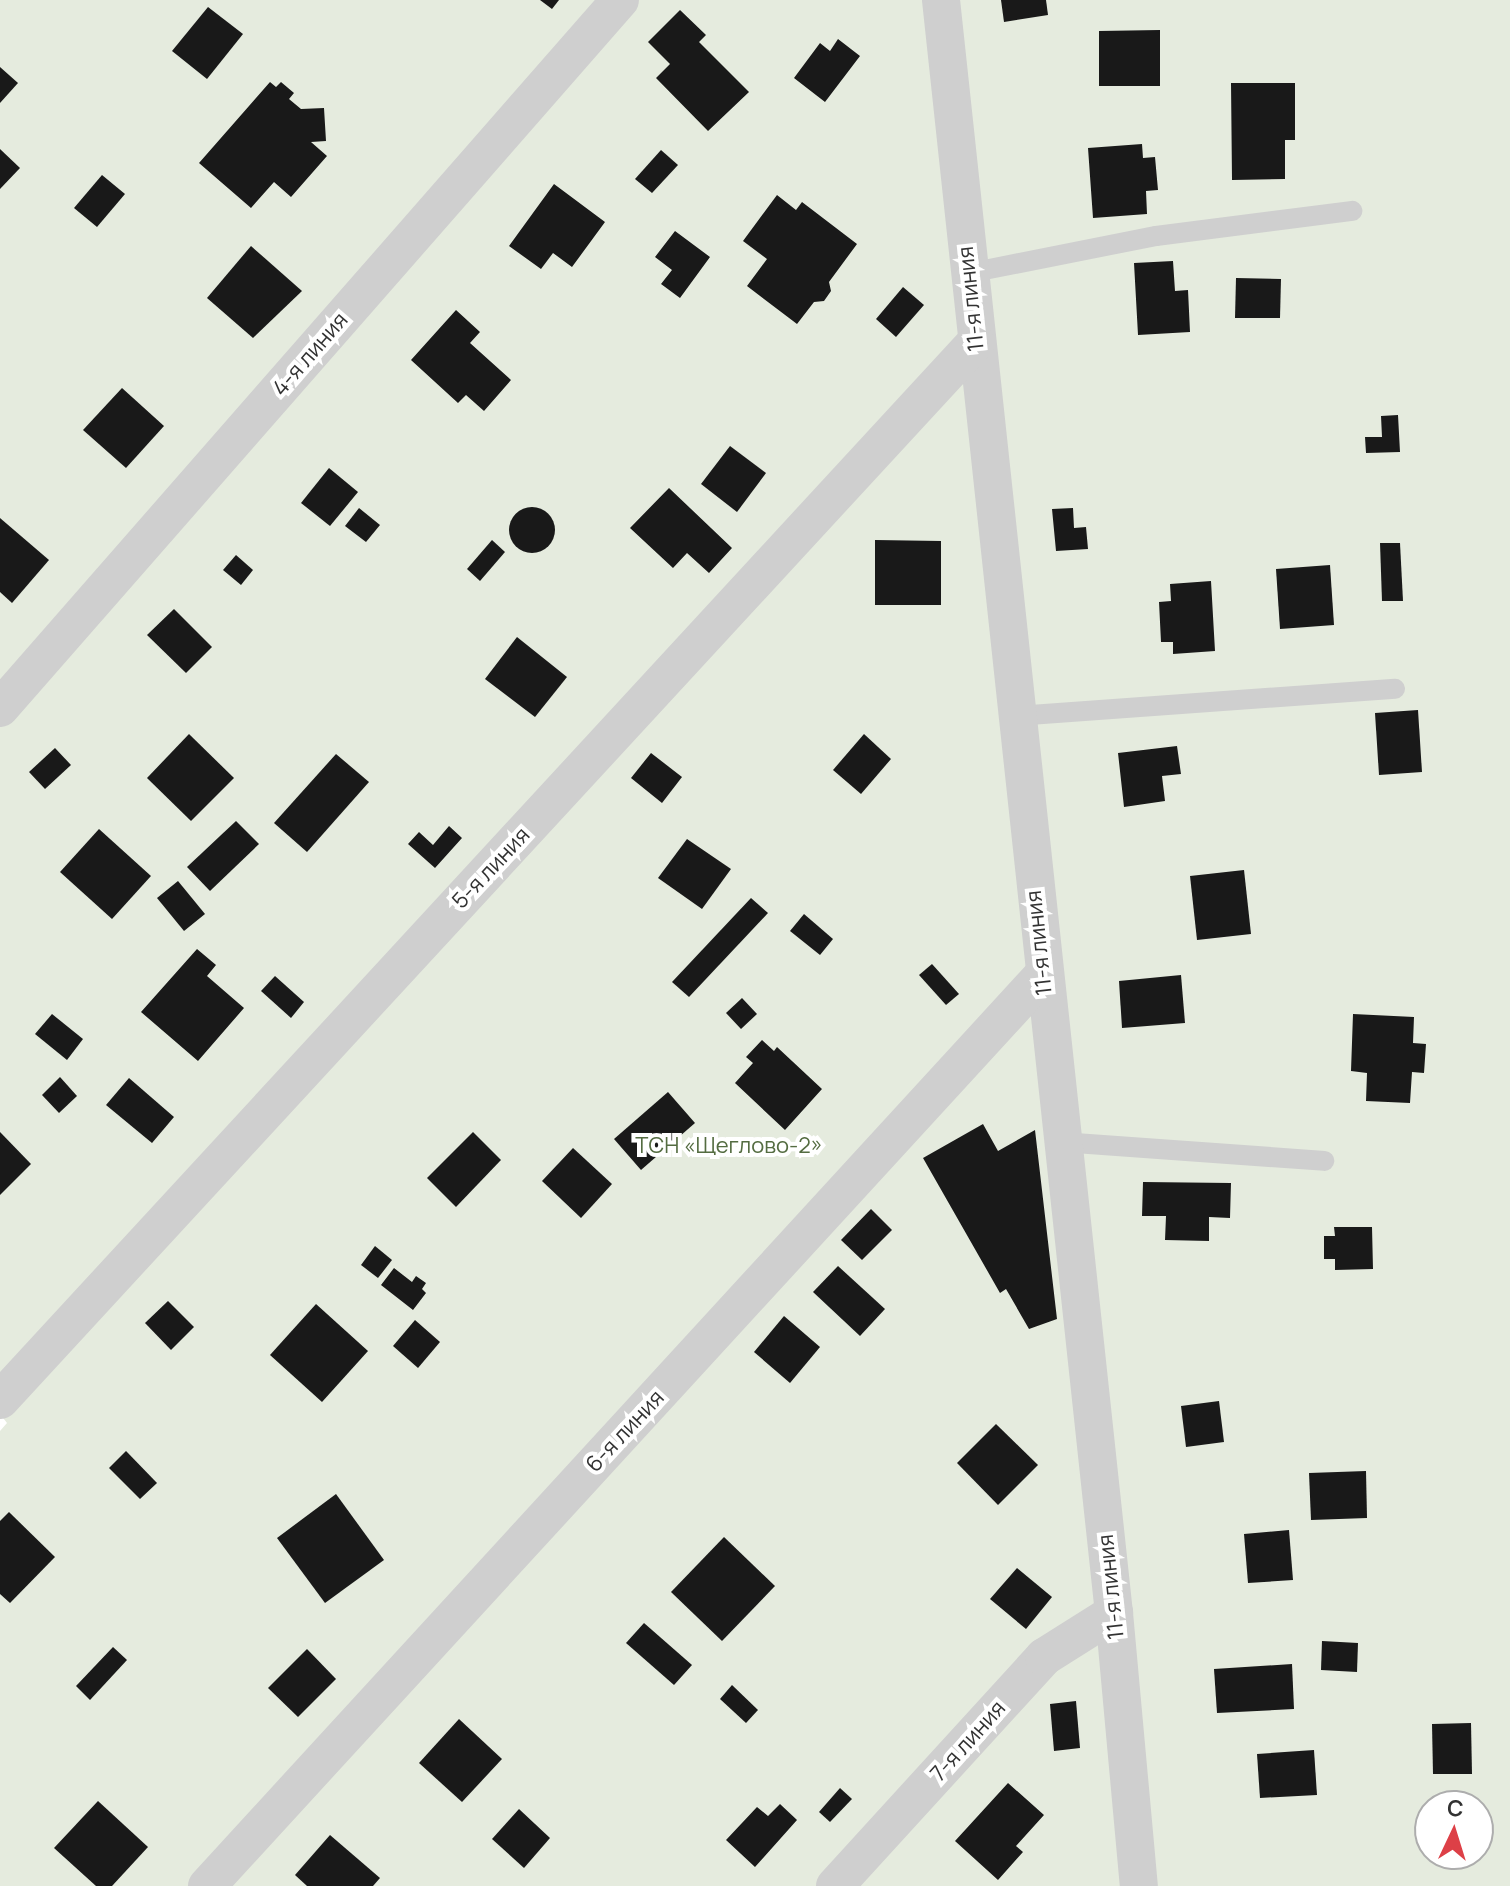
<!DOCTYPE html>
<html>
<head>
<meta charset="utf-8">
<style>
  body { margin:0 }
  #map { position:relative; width:1510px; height:1886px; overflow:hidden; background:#fff; font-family:Manrope,sans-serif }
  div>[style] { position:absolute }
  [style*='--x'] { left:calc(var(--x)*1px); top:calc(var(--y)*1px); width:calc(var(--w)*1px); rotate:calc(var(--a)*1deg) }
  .green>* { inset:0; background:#e5ebde }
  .building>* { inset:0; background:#191919 }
  .round { border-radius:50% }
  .lane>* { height:20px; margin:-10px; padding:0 10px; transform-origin:10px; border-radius:10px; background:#cfcfcf }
  .street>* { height:38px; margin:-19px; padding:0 19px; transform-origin:19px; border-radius:19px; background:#cfcfcf }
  span { translate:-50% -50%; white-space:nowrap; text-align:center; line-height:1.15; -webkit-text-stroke:8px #fff; paint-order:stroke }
  .street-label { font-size:22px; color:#323232 }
  .park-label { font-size:22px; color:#546c41 }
  .north { position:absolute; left:1414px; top:1790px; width:80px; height:80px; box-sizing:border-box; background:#fff; border:2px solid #adadad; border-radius:50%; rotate:4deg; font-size:22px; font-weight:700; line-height:32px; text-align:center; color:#323232 }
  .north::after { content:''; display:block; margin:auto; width:28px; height:36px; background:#dd4047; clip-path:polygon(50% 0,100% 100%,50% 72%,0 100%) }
</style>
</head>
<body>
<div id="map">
  <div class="green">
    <i style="clip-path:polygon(evenodd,0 0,1510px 0,1510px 1886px,0 1886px,0 1431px,7px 1423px,0 1414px,0 0,1430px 1806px,1478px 1806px,1478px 1854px,1430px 1854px,1430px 1806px)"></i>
  </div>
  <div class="building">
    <i style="clip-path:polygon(540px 0,559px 0,552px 9px)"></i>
    <i style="clip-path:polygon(1001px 0,1046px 0,1048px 15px,1004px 22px)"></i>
    <i style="clip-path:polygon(208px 7px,243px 34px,207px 79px,172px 51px)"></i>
    <i style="clip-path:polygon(680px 10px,706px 35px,699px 42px,749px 92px,708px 131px,656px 78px,670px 64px,648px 42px)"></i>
    <i style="clip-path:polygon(1160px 30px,1160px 86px,1099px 86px,1099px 31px)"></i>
    <i style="clip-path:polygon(838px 39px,860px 56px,825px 102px,794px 78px,820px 43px,830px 51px)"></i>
    <i style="clip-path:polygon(0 67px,18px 83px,0 103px)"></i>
    <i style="clip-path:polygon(270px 82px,276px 87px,281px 82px,294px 93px,289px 99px,301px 109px,324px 108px,326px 141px,311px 142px,327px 156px,291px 197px,274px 182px,251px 208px,199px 163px)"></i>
    <i style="clip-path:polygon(1231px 83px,1295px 83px,1295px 140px,1285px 140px,1285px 179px,1232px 180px)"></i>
    <i style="clip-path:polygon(1142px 144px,1143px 158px,1155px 157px,1158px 190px,1146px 191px,1147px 214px,1093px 218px,1088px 148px)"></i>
    <i style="clip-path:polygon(0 149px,20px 168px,0 189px)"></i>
    <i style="clip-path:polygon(661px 150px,678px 165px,652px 193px,635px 179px)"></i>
    <i style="clip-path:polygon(102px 175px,125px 194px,97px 227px,74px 208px)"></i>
    <i style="clip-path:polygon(554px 184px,605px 222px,572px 267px,553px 253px,541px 269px,509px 246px)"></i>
    <i style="clip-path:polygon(777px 195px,796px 210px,802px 202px,857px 244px,829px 282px,831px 291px,824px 301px,814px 302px,797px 324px,747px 286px,767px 259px,743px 241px)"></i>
    <i style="clip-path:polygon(675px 231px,710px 257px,680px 298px,661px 284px,672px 270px,655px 257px)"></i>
    <i style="clip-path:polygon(251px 246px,302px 291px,253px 338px,207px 298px)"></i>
    <i style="clip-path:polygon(1173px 261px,1175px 291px,1188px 290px,1190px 332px,1138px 335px,1134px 263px)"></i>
    <i style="clip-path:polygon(1236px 278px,1281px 279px,1280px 318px,1235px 318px)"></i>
    <i style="clip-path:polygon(903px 287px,924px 305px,896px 337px,876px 319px)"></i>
    <i style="clip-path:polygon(456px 310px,480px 332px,470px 343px,511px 380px,484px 411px,466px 395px,458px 403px,411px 360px)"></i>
    <i style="clip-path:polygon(122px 388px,164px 426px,126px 468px,83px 430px)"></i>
    <i style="clip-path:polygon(1398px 415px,1400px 452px,1366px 453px,1365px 437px,1382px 437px,1381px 416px)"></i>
    <i style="clip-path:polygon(730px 446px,766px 473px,737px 512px,701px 484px)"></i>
    <i style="clip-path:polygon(329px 468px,358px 492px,330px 526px,301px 503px)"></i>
    <i style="clip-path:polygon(669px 488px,732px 548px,709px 573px,687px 553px,673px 568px,630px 528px)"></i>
    <i class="round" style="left:509px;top:507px;width:46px;height:46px"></i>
    <i style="clip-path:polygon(359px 508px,380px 525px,366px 542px,345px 526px)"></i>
    <i style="clip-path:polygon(1073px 508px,1074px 528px,1086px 527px,1088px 549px,1056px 551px,1052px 509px)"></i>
    <i style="clip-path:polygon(0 518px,49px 560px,12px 603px,0 592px)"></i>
    <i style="clip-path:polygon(492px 540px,505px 552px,480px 581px,467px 569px)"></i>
    <i style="clip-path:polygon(875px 540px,941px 541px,941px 605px,875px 605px)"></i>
    <i style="clip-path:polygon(1380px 543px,1400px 543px,1403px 601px,1382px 601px)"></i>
    <i style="clip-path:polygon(236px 555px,253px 570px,241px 585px,223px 570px)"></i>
    <i style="clip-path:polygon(1330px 565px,1334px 625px,1280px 629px,1276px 569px)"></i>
    <i style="clip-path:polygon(1211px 581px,1215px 651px,1173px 654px,1173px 642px,1161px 642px,1159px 602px,1171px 601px,1170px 584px)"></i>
    <i style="clip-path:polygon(174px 609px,212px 647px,186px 673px,147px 635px)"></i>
    <i style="clip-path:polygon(517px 637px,567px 677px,535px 717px,485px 679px)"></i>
    <i style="clip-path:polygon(1418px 710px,1422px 772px,1379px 775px,1375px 713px)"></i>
    <i style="clip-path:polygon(189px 734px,234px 778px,191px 821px,147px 778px)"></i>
    <i style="clip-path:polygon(864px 734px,891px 759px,861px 794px,833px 770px)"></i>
    <i style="clip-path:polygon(1177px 746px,1181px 774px,1162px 776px,1165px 801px,1124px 807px,1118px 753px)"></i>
    <i style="clip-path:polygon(55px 748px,71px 765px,45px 789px,29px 772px)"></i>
    <i style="clip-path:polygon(651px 753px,682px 777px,662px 803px,631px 778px)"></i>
    <i style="clip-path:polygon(336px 754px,369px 782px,307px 852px,274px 823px)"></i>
    <i style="clip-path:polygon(236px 821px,259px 844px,210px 891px,187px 867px)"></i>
    <i style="clip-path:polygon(449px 826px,462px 838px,435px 868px,408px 844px,419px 832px,433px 845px)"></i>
    <i style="clip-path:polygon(99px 829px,151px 876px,112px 919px,60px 872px)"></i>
    <i style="clip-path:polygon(687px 839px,731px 869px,702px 909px,658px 878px)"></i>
    <i style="clip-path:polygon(1244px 870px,1251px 934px,1197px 940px,1190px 876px)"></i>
    <i style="clip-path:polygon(178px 881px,205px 914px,184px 931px,157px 898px)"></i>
    <i style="clip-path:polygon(751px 898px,768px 913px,689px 997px,672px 982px)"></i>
    <i style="clip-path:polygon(804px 914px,833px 939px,820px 955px,790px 931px)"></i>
    <i style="clip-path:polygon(197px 949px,216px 965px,207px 976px,244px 1008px,198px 1061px,141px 1012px)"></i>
    <i style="clip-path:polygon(932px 964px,959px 994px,946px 1005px,919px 975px)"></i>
    <i style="clip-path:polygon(1181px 975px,1185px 1023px,1122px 1028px,1119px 981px)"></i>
    <i style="clip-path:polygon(275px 976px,304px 1002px,291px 1018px,261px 991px)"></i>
    <i style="clip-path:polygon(742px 998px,757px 1014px,741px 1029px,726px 1013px)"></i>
    <i style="clip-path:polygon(52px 1014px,83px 1039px,67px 1060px,35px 1034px)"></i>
    <i style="clip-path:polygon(1353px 1014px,1414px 1017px,1413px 1043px,1426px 1044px,1424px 1073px,1412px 1072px,1410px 1103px,1366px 1101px,1367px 1073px,1351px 1071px)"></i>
    <i style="clip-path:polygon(762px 1040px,774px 1051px,777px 1047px,822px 1089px,785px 1130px,735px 1083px,753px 1063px,746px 1057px)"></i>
    <i style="clip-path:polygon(60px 1077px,77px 1096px,59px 1113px,42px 1095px)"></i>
    <i style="clip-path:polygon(129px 1078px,174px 1117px,152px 1143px,106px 1105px)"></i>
    <i style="clip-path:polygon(668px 1092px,695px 1123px,641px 1170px,614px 1139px)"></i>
    <i style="clip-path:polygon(983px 1124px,998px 1151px,1035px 1130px,1057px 1319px,1029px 1329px,1006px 1289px,1000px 1293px,923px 1158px)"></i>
    <i style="clip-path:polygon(0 1132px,31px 1164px,0 1195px)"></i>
    <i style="clip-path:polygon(473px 1132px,501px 1160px,456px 1207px,427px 1178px)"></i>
    <i style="clip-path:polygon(573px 1148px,612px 1184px,581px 1218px,542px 1181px)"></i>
    <i style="clip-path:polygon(1143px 1182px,1231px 1183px,1230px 1218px,1209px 1217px,1209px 1241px,1165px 1240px,1166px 1216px,1142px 1216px)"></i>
    <i style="clip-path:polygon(871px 1209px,892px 1230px,862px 1260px,841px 1240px)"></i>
    <i style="clip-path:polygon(1334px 1227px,1372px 1227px,1373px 1269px,1335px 1270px,1335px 1259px,1324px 1259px,1324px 1236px,1335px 1236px)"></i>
    <i style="clip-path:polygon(375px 1246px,392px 1260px,378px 1278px,361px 1265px)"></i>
    <i style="clip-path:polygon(838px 1266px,885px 1309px,860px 1336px,813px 1292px)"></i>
    <i style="clip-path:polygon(394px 1268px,412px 1282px,416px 1276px,426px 1283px,422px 1289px,426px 1293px,413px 1310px,381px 1285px)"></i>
    <i style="clip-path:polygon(168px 1301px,194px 1327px,171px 1350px,145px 1323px)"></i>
    <i style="clip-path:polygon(316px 1304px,368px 1351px,322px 1402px,270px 1355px)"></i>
    <i style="clip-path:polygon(784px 1316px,820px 1347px,790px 1383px,754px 1352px)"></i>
    <i style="clip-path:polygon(415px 1320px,440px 1342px,418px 1368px,393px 1346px)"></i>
    <i style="clip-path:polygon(1219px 1401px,1224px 1442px,1186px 1447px,1181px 1406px)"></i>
    <i style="clip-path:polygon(996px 1424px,1038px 1465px,998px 1505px,957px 1463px)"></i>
    <i style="clip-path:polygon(126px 1451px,157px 1483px,140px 1499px,109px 1468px)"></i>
    <i style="clip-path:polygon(1366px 1471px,1367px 1518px,1311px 1520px,1309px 1473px)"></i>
    <i style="clip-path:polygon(336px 1494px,384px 1560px,325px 1603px,277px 1538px)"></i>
    <i style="clip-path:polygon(9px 1512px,55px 1557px,10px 1603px,0 1594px,0 1521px)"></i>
    <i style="clip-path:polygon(1289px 1530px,1293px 1580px,1248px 1583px,1244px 1534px)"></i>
    <i style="clip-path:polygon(724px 1537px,775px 1586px,722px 1641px,671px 1592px)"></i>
    <i style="clip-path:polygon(1017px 1568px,1052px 1597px,1026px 1629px,990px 1599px)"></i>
    <i style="clip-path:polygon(644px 1623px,692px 1665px,674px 1685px,626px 1643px)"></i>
    <i style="clip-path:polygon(1322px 1641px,1358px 1643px,1357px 1672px,1321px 1670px)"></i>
    <i style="clip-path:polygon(113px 1647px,127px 1660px,90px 1700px,76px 1686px)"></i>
    <i style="clip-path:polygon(307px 1649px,336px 1679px,298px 1717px,268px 1688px)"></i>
    <i style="clip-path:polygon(1292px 1664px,1294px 1709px,1217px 1713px,1214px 1669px)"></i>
    <i style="clip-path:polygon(732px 1685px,758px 1710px,746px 1723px,720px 1699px)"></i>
    <i style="clip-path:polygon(1076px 1701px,1080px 1748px,1054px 1751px,1050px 1704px)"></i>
    <i style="clip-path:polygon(459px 1719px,502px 1759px,462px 1802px,419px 1763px)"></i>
    <i style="clip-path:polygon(1471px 1723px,1472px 1774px,1433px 1774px,1432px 1724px)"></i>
    <i style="clip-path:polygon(1314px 1750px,1317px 1795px,1260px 1798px,1257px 1754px)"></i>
    <i style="clip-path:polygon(1008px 1783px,1044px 1815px,1016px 1846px,1023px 1852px,998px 1880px,955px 1841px)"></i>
    <i style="clip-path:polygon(840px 1788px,852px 1799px,830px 1822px,819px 1812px)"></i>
    <i style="clip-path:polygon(98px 1801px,148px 1847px,112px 1886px,96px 1886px,54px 1848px)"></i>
    <i style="clip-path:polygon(780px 1804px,797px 1820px,755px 1867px,726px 1840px,757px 1807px,768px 1816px)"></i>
    <i style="clip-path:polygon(519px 1809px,550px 1838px,524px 1868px,492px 1839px)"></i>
    <i style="clip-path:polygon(330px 1835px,380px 1878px,373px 1886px,307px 1886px,295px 1875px)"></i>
  </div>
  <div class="lane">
    <i style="--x:969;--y:273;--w:191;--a:-11.2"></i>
    <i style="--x:1156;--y:236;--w:198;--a:-7.3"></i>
    <i style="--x:1015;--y:716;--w:381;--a:-4.1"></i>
    <i style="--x:1061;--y:1142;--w:264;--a:4.1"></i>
  </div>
  <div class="street">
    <i style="--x:941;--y:0;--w:1622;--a:83.88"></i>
    <i style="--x:1114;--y:1613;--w:274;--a:84.8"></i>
    <i style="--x:0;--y:708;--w:941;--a:-48.79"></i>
    <i style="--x:0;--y:1400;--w:1439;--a:-47.31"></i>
    <i style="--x:207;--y:1886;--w:1236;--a:-47.46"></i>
    <i style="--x:835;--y:1886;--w:310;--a:-47.6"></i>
    <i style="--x:1044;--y:1657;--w:83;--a:-32.2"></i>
  </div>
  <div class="street-label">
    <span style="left:971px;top:299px;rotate:-96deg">11-я линия</span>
    <span style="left:310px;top:354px;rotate:-49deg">4-я линия</span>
    <span style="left:491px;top:868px;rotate:-47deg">5-я линия</span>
    <span style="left:1039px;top:943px;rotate:-96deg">11-я линия</span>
    <span style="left:625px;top:1431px;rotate:-47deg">6-я линия</span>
    <span style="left:1111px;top:1587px;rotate:-96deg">11-я линия</span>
    <span style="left:968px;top:1741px;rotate:-48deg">7-я линия</span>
  </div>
  <div class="park-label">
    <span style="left:729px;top:1146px">ТСН «Щеглово-2»</span>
  </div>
  <div class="north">С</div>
</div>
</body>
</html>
